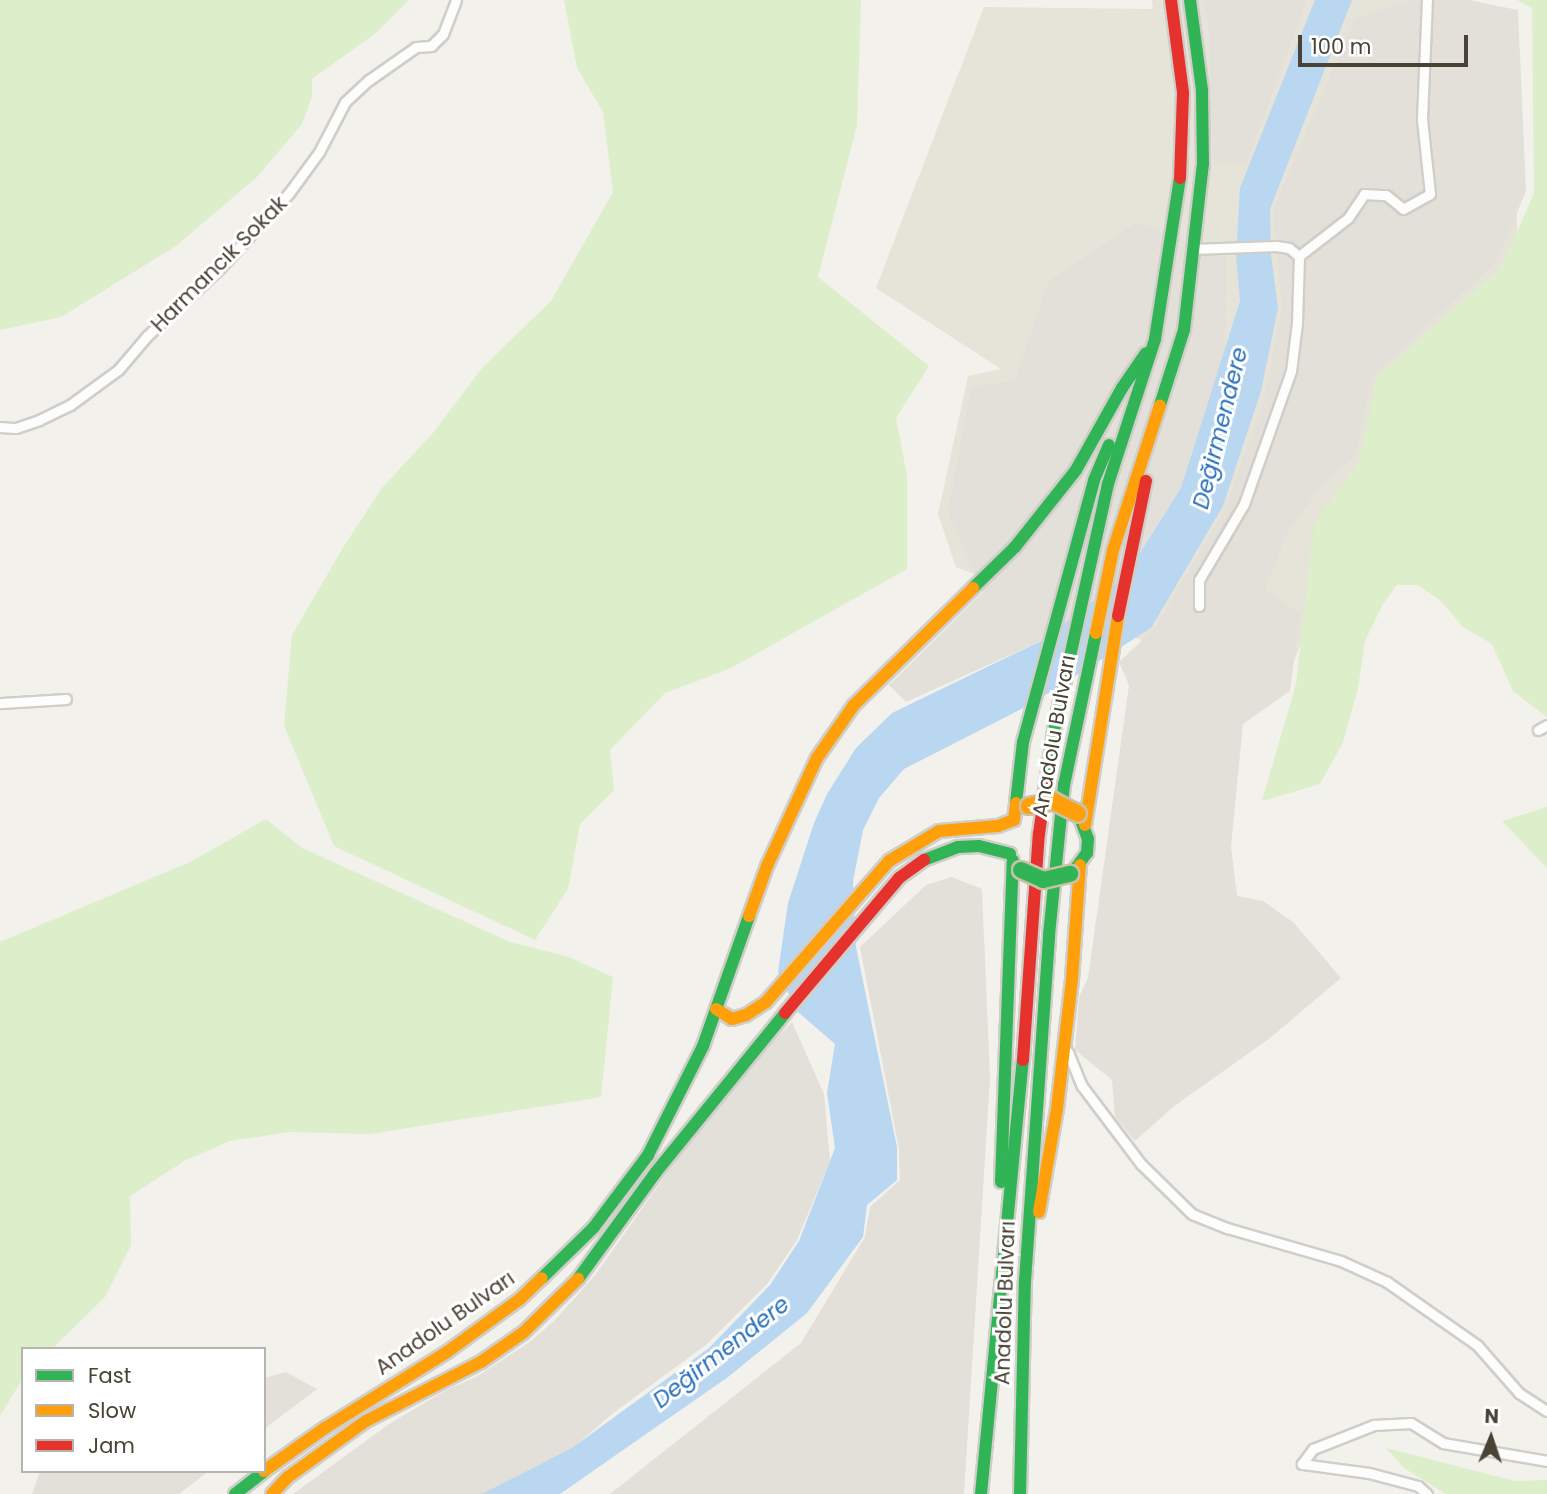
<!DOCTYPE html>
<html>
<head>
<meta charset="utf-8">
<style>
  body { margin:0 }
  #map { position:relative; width:1547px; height:1494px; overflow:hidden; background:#f2f1eb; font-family:Poppins,sans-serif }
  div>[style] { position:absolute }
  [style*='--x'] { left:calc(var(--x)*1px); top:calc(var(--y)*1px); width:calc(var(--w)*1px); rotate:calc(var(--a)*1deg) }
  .residential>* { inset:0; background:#e6e3d8 }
  .industrial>* { inset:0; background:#e2e0d9 }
  .green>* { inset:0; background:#ddeecb }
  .water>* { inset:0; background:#bad7f1 }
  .roads { filter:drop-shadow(2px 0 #d0cec8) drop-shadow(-2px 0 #d0cec8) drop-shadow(0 2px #d0cec8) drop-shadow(0 -2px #d0cec8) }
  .street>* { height:9px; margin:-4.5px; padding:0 4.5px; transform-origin:4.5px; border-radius:4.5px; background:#fdfdfc }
  .fast>* { height:12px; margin:-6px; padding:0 6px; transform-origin:6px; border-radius:6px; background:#30b455 }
  .slow>* { height:12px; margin:-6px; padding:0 6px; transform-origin:6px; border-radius:6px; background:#ff9f0a }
  .jam>* { height:12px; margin:-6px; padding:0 6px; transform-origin:6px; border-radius:6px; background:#e5322d }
  .bridges { filter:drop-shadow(2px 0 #cac1a6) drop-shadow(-2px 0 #cac1a6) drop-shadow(0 2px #cac1a6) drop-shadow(0 -2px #cac1a6) }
  .fast-bridge>* { height:16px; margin:-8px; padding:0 8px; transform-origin:8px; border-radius:8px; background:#30b455 }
  .slow-bridge>* { height:16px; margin:-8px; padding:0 8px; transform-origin:8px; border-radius:8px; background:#ff9f0a }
  span { translate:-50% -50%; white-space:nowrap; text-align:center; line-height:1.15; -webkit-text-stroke:6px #fff; paint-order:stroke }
  .street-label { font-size:21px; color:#494336 }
  .water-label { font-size:23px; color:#2a71ba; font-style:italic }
  .legend { position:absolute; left:21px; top:1347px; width:245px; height:126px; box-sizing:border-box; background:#fff; border:2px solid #b6b4af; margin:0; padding:9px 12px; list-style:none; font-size:21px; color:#494336 }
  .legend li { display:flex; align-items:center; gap:14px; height:35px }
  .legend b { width:35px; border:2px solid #b6b4af }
  .north { position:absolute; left:1456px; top:1403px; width:70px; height:70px; -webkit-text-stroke:5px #fff; paint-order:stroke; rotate:2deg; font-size:19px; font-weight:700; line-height:28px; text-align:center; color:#494336 }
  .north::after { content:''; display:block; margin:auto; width:24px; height:32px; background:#494336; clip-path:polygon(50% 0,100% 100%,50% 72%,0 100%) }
  .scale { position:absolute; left:1298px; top:35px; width:170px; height:32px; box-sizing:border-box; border:4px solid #494336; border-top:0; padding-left:9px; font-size:21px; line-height:24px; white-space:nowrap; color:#494336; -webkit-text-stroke:5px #fff; paint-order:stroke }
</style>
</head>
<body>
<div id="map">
  <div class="residential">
    <i style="clip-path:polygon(1152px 0,1471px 0,1517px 15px,1517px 267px,1373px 467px,1280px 695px,956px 567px,938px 514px,968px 376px,1001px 369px,876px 288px,984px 7px,1153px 9px)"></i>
  </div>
  <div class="industrial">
    <i style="clip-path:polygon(1203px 0,1307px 0,1246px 164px,1213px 163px,1209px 30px)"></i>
    <i style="clip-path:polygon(1414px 0,1468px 0,1518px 10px,1526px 191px,1497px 261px,1373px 375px,1355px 456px,1326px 480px,1288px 531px,1265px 589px,1300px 614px,1290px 691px,1243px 724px,1231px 847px,1237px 896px,1263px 901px,1293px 922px,1341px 978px,1270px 1038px,1173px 1107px,1135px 1141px,1115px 1117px,1112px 1080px,1075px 1050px,1079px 997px,1088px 978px,1129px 685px,1119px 662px,1155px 628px,1225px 509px,1265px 397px,1282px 308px,1273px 210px,1355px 18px)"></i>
    <i style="clip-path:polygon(1137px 222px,1226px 258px,1225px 349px,1181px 488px,1125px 577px,1041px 641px,906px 702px,889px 685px,983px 592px,948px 512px,971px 388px,1015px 380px,1049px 281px)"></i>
    <i style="clip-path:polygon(952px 877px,982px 889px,990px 1078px,964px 1494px,610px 1494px,801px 1343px,865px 1237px,870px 1207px,900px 1180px,899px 1149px,860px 947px,926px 885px)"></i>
    <i style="clip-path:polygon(792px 1022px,824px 1094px,830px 1161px,797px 1240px,768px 1283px,707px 1344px,612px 1414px,561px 1458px,490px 1494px,293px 1494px,389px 1424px,448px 1389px,478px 1376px,531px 1341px,554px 1321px,596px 1274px,669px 1170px,769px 1045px)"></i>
    <i style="clip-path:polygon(286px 1372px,317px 1389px,264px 1429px,264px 1378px)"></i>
    <i style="clip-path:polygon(40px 1471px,209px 1471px,179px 1494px,32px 1494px)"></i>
  </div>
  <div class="green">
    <i style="clip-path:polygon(0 0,409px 0,377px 32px,312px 79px,312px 97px,302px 124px,257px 177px,176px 246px,61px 317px,0 330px)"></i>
    <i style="clip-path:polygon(564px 0,861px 0,857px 125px,818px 277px,929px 366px,896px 418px,907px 476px,907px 569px,731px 668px,665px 693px,610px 750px,614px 790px,580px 824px,568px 889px,535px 940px,334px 846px,284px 726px,292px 635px,344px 546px,382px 488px,433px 433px,482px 368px,551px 301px,613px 192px,603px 112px,577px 68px)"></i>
    <i style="clip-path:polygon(1517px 0,1547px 0,1547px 717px,1513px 691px,1492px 644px,1463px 627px,1441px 601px,1418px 585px,1397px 585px,1383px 604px,1365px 641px,1358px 688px,1343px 742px,1320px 784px,1262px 801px,1296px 684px,1314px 523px,1359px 462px,1377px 377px,1502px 267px,1534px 193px,1532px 8px)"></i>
    <i style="clip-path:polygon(1547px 807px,1547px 868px,1502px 821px)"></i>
    <i style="clip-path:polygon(266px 819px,302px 848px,510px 942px,569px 957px,613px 977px,601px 1097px,370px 1134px,290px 1132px,230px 1141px,186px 1160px,130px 1196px,131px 1245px,105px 1297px,52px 1349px,23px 1349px,23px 1378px,0 1416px,0 942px,190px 862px)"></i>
    <i style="clip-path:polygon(1386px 1448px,1515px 1481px,1547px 1480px,1547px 1494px,1446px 1494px,1404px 1468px)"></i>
  </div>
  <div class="water">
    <i style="clip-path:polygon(1315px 0,1352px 0,1270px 209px,1271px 255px,1278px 308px,1261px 391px,1223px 506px,1151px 628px,1031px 704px,904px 769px,879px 798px,863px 830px,853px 881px,856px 947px,897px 1147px,897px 1180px,867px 1205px,863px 1237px,807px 1313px,728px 1377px,560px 1494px,482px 1494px,572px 1448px,709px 1348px,770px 1285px,799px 1241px,835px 1148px,827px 1093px,835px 1044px,798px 1012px,778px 972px,788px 903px,814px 823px,827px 794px,856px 748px,892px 713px,1041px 641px,1125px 577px,1181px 488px,1240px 301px,1236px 255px,1240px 188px)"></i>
  </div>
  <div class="roads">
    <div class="street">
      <i style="--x:1192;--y:249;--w:84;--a:-2"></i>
      <i style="--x:1276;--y:246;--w:13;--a:9"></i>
      <i style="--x:1289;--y:248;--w:13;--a:39"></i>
      <i style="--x:1299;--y:256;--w:67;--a:91.7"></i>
      <i style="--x:1297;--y:323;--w:48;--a:97.1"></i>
      <i style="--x:1291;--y:371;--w:141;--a:109.5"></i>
      <i style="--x:1244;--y:504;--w:88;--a:120.6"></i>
      <i style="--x:1199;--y:580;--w:26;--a:90"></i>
      <i style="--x:1299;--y:256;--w:62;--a:-37.8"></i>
      <i style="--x:1348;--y:218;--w:29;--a:-56"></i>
      <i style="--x:1364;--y:194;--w:22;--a:3"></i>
      <i style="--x:1386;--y:195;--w:22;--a:39"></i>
      <i style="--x:1403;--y:209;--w:31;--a:-29"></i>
      <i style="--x:1430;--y:194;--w:75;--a:-96.1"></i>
      <i style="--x:1422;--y:119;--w:119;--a:-87.6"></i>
      <i style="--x:0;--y:427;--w:16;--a:4"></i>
      <i style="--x:16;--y:428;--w:24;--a:-19"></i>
      <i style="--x:39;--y:420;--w:34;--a:-26"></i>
      <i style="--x:70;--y:405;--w:59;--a:-36.1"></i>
      <i style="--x:118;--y:370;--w:45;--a:-49.5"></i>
      <i style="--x:147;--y:336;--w:101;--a:-43"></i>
      <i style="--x:221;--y:267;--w:100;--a:-47.4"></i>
      <i style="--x:289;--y:193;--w:51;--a:-53.8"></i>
      <i style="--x:319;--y:152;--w:56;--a:-62.5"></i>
      <i style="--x:345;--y:102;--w:33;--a:-43"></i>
      <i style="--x:369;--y:80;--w:57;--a:-35.1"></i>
      <i style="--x:416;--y:47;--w:15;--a:-4"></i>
      <i style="--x:431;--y:46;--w:17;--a:-45"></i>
      <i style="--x:443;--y:34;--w:36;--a:-69"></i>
      <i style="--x:0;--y:703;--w:66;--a:-3.5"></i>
      <i style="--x:1538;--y:730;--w:10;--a:-29"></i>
      <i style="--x:1068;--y:1052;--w:37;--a:68"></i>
      <i style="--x:1082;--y:1086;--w:98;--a:52.9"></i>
      <i style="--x:1141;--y:1164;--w:71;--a:44.4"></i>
      <i style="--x:1192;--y:1214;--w:38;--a:22"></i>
      <i style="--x:1227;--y:1228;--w:119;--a:16.1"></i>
      <i style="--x:1341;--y:1261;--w:51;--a:24.5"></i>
      <i style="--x:1387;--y:1282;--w:110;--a:35"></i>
      <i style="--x:1477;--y:1345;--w:64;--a:48.8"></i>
      <i style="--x:1519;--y:1393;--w:33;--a:33"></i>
      <i style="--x:1427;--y:1494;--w:12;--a:-138"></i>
      <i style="--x:1418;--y:1486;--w:51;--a:-165.1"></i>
      <i style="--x:1369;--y:1473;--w:68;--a:-172.3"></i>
      <i style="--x:1302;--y:1464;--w:19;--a:-54"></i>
      <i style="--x:1313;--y:1449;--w:66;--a:-21.5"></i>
      <i style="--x:1374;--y:1425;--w:37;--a:-3"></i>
      <i style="--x:1411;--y:1423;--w:38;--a:32"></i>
      <i style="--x:1443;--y:1443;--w:106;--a:9.8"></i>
    </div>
    <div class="fast">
      <i style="--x:1160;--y:405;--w:79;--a:-72.3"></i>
      <i style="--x:1184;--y:330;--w:167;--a:-83.5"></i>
      <i style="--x:1203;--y:164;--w:74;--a:-90.8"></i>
      <i style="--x:1202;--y:90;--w:91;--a:-97.6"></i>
      <i style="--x:973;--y:588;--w:59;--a:-44.3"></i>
      <i style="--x:1015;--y:547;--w:98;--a:-51.6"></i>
      <i style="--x:1076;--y:470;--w:94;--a:-60.7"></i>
      <i style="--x:1122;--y:388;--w:42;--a:-55.6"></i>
      <i style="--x:1047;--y:777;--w:53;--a:-81.3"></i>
      <i style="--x:1055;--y:725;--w:247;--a:-77.6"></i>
      <i style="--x:1108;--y:484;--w:152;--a:-72"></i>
      <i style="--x:1155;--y:339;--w:163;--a:-81.2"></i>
      <i style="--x:1016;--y:803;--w:61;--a:-83.5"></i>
      <i style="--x:1023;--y:742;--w:271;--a:-74.8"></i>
      <i style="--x:1094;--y:480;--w:38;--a:-67"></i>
      <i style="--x:924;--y:860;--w:36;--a:-21"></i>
      <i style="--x:958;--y:847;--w:21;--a:-3"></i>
      <i style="--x:979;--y:846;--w:32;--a:14"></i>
      <i style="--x:1073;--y:872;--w:24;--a:-54"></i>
      <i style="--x:1087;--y:853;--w:14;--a:-86"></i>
      <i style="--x:1088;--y:839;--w:25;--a:-111"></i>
      <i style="--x:1001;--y:1182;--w:322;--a:-87.9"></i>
      <i style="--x:542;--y:1278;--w:73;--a:-44.4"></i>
      <i style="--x:594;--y:1227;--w:90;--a:-53.1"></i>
      <i style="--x:648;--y:1155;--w:122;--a:-63.2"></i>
      <i style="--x:703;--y:1046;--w:138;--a:-70.5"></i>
      <i style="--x:578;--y:1279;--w:132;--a:-53.9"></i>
      <i style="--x:656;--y:1172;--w:205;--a:-50.9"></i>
      <i style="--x:235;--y:1494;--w:37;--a:-38"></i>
      <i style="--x:981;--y:1494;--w:436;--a:-84.5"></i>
      <i style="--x:1020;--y:1494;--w:213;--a:-88.7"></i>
      <i style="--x:1025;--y:1281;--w:347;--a:-86"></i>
      <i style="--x:1049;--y:935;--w:151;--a:-84.3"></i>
      <i style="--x:1064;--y:785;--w:155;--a:-78.1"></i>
    </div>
    <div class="slow">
      <i style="--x:1096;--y:633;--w:85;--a:-78.4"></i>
      <i style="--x:1113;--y:550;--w:152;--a:-72"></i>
      <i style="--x:1085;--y:825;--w:212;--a:-81"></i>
      <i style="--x:749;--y:916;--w:53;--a:-70.2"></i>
      <i style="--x:767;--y:866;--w:119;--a:-65.2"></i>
      <i style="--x:817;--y:758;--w:65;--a:-55.1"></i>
      <i style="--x:854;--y:705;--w:167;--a:-44.5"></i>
      <i style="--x:716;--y:1009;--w:19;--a:32"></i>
      <i style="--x:732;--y:1019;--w:15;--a:-16"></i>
      <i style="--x:746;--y:1015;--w:24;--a:-33"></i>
      <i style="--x:766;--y:1002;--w:187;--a:-48.9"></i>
      <i style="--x:889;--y:861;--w:58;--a:-31"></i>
      <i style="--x:939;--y:831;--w:59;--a:-4.8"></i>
      <i style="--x:998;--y:826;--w:17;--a:-21"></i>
      <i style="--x:1014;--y:820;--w:17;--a:-83"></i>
      <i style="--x:1039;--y:1212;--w:105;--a:-80.1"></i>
      <i style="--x:1057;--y:1109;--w:131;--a:-83.4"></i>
      <i style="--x:1072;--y:979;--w:114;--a:-86"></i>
      <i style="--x:264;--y:1471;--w:75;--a:-35.2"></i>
      <i style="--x:325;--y:1428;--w:144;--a:-31.9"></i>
      <i style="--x:447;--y:1352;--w:90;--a:-36"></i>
      <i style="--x:520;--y:1299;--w:30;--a:-44"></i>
      <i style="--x:272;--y:1494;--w:23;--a:-47"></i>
      <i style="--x:288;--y:1477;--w:96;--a:-35.7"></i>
      <i style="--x:366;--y:1421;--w:129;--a:-27.2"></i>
      <i style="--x:481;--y:1362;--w:52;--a:-34.9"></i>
      <i style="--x:524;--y:1332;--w:76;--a:-44.5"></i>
    </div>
    <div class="jam">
      <i style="--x:1171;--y:0;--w:94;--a:82.6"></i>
      <i style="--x:1183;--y:93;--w:85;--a:92"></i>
      <i style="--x:1118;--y:616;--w:138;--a:-78.3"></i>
      <i style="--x:785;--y:1013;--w:177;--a:-49.8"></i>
      <i style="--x:899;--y:878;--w:31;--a:-36"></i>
      <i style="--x:1023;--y:1060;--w:227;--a:-86"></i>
      <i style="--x:1039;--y:834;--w:58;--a:-82"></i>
    </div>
  </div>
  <div class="bridges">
    <div class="fast-bridge">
      <i style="--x:1021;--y:870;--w:24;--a:24"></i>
      <i style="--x:1043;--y:880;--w:28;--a:-13"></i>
    </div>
    <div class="slow-bridge">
      <i style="--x:1029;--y:806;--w:25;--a:-12"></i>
      <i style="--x:1053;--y:801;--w:28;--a:27"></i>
    </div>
  </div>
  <div class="street-label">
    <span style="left:219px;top:264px;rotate:-45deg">Harmancık Sokak</span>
    <span style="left:1054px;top:736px;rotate:-80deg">Anadolu Bulvarı</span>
    <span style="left:1005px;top:1303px;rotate:-88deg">Anadolu Bulvarı</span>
    <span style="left:445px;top:1323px;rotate:-35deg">Anadolu Bulvarı</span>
  </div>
  <div class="water-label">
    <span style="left:1220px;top:428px;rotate:-76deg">Değirmendere</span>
    <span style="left:721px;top:1352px;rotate:-38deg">Değirmendere</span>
  </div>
  <ul class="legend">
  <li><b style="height:9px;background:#30b455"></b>Fast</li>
  <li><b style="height:9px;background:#ff9f0a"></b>Slow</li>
  <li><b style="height:9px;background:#e5322d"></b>Jam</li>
  </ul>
  <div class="north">N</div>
  <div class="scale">100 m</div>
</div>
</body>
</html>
